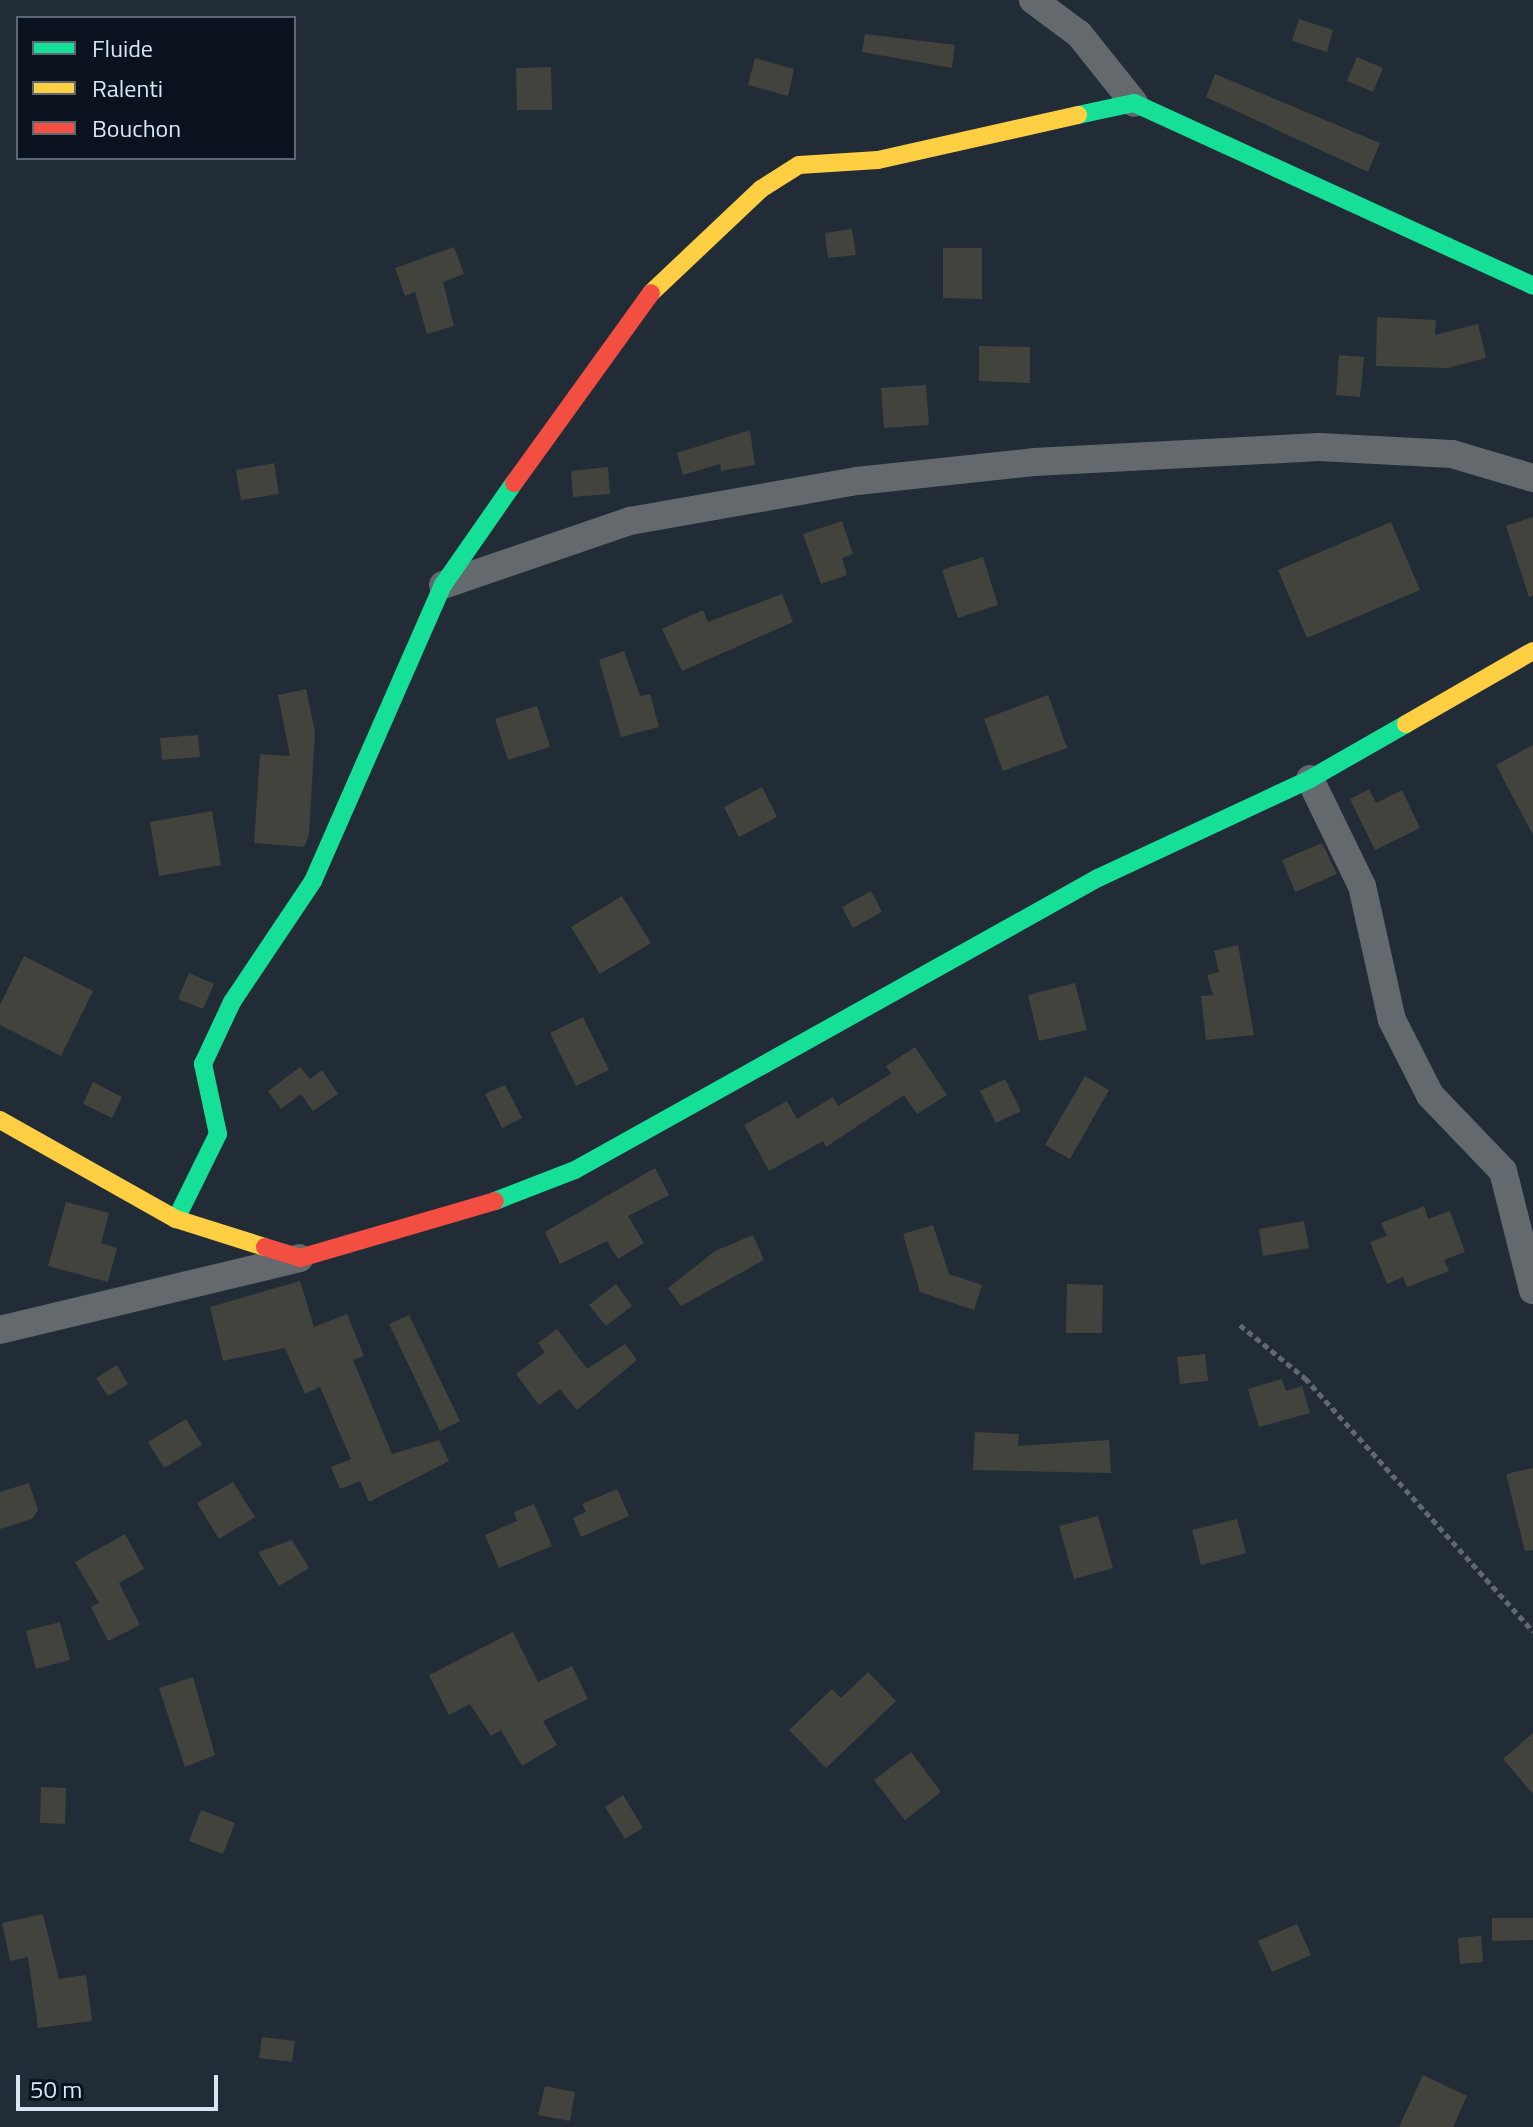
<!DOCTYPE html>
<html>
<head>
<meta charset="utf-8">
<style>
  body { margin:0 }
  #map { position:relative; width:1533px; height:2127px; overflow:hidden; background:#212c37; font-family:"Titillium Web",sans-serif }
  div>[style] { position:absolute }
  [style*='--x'] { left:calc(var(--x)*1px); top:calc(var(--y)*1px); width:calc(var(--w)*1px); rotate:calc(var(--a)*1deg) }
  .building>* { inset:0; background:#42433c }
  .path>* { height:5px; margin-top:-2.5px; transform-origin:0; background:repeating-linear-gradient(90deg,#62686e 0 6px,transparent 0 10px) }
  .street>* { height:28px; margin:-14px; padding:0 14px; transform-origin:14px; border-radius:14px; background:#64696e }
  .fast>* { height:18px; margin:-9px; padding:0 9px; transform-origin:9px; border-radius:9px; background:#16e098 }
  .slow>* { height:18px; margin:-9px; padding:0 9px; transform-origin:9px; border-radius:9px; background:#ffcf43 }
  .jam>* { height:18px; margin:-9px; padding:0 9px; transform-origin:9px; border-radius:9px; background:#f24e42 }
  span { translate:-50% -50%; white-space:nowrap; text-align:center; line-height:1.15; -webkit-text-stroke:6px #0a131d; paint-order:stroke }
  .legend { position:absolute; left:16px; top:16px; width:280px; height:144px; box-sizing:border-box; background:#0a131d; border:2px solid #5d6773; margin:0; padding:10px 14px; list-style:none; font-size:24px; color:#d9e6f5 }
  .legend li { display:flex; align-items:center; gap:16px; height:40px }
  .legend b { width:40px; border:2px solid #5d6773 }
  .scale { position:absolute; left:16px; top:2075px; width:202px; height:36px; box-sizing:border-box; border:4px solid #d9e6f5; border-top:0; padding-left:10px; font-size:24px; line-height:28px; white-space:nowrap; color:#d9e6f5; -webkit-text-stroke:6px #0a131d; paint-order:stroke }
</style>
</head>
<body>
<div id="map">
  <div class="building">
    <i style="clip-path:polygon(1299px 19px,1333px 30px,1327px 52px,1292px 41px)"></i>
    <i style="clip-path:polygon(865px 34px,955px 45px,952px 68px,862px 52px)"></i>
    <i style="clip-path:polygon(1357px 57px,1383px 68px,1373px 92px,1347px 81px)"></i>
    <i style="clip-path:polygon(755px 58px,794px 69px,788px 96px,748px 85px)"></i>
    <i style="clip-path:polygon(551px 67px,552px 110px,517px 110px,516px 68px)"></i>
    <i style="clip-path:polygon(1215px 74px,1380px 143px,1368px 172px,1206px 97px)"></i>
    <i style="clip-path:polygon(852px 229px,856px 255px,828px 258px,825px 233px)"></i>
    <i style="clip-path:polygon(454px 247px,464px 274px,443px 282px,454px 326px,427px 334px,415px 292px,405px 296px,395px 268px)"></i>
    <i style="clip-path:polygon(943px 248px,982px 248px,982px 299px,943px 298px)"></i>
    <i style="clip-path:polygon(1377px 317px,1436px 320px,1435px 335px,1478px 324px,1486px 358px,1448px 368px,1376px 366px)"></i>
    <i style="clip-path:polygon(979px 346px,1030px 347px,1030px 383px,979px 381px)"></i>
    <i style="clip-path:polygon(1339px 355px,1364px 357px,1360px 397px,1336px 395px)"></i>
    <i style="clip-path:polygon(926px 385px,929px 425px,884px 428px,881px 388px)"></i>
    <i style="clip-path:polygon(750px 430px,755px 465px,721px 471px,720px 464px,683px 475px,677px 453px)"></i>
    <i style="clip-path:polygon(274px 463px,279px 494px,241px 500px,236px 470px)"></i>
    <i style="clip-path:polygon(608px 467px,610px 494px,573px 497px,571px 471px)"></i>
    <i style="clip-path:polygon(1533px 517px,1533px 596px,1529px 597px,1506px 526px)"></i>
    <i style="clip-path:polygon(842px 521px,853px 554px,842px 558px,847px 575px,821px 584px,803px 534px)"></i>
    <i style="clip-path:polygon(1391px 522px,1420px 590px,1307px 638px,1278px 570px)"></i>
    <i style="clip-path:polygon(983px 557px,998px 605px,958px 618px,942px 570px)"></i>
    <i style="clip-path:polygon(782px 594px,793px 622px,682px 671px,662px 629px,703px 610px,708px 622px)"></i>
    <i style="clip-path:polygon(624px 651px,640px 696px,650px 694px,659px 727px,621px 737px,599px 660px)"></i>
    <i style="clip-path:polygon(306px 689px,315px 732px,309px 835px,304px 847px,254px 843px,260px 754px,290px 756px,278px 695px)"></i>
    <i style="clip-path:polygon(1048px 695px,1067px 748px,1003px 771px,984px 719px)"></i>
    <i style="clip-path:polygon(537px 706px,550px 747px,508px 760px,495px 719px)"></i>
    <i style="clip-path:polygon(198px 735px,200px 757px,162px 760px,160px 738px)"></i>
    <i style="clip-path:polygon(1533px 745px,1533px 835px,1496px 765px)"></i>
    <i style="clip-path:polygon(762px 787px,777px 817px,739px 837px,724px 807px)"></i>
    <i style="clip-path:polygon(1369px 789px,1376px 803px,1402px 790px,1420px 828px,1375px 850px,1350px 799px)"></i>
    <i style="clip-path:polygon(212px 811px,221px 865px,159px 876px,150px 822px)"></i>
    <i style="clip-path:polygon(1322px 843px,1337px 874px,1295px 892px,1282px 860px)"></i>
    <i style="clip-path:polygon(871px 891px,882px 912px,853px 928px,842px 907px)"></i>
    <i style="clip-path:polygon(622px 896px,651px 943px,600px 974px,571px 927px)"></i>
    <i style="clip-path:polygon(1238px 945px,1254px 1035px,1206px 1040px,1201px 996px,1213px 995px,1207px 975px,1219px 972px,1214px 951px)"></i>
    <i style="clip-path:polygon(24px 956px,93px 991px,61px 1056px,0 1025px,0 1005px)"></i>
    <i style="clip-path:polygon(189px 973px,214px 984px,203px 1009px,178px 999px)"></i>
    <i style="clip-path:polygon(1075px 983px,1087px 1030px,1039px 1041px,1028px 995px)"></i>
    <i style="clip-path:polygon(583px 1017px,609px 1070px,576px 1086px,550px 1033px)"></i>
    <i style="clip-path:polygon(915px 1047px,947px 1095px,917px 1114px,904px 1095px,826px 1147px,823px 1141px,769px 1171px,744px 1125px,787px 1101px,797px 1119px,833px 1097px,838px 1106px,891px 1074px,886px 1066px)"></i>
    <i style="clip-path:polygon(300px 1067px,310px 1079px,322px 1070px,338px 1094px,313px 1111px,301px 1094px,281px 1109px,268px 1091px)"></i>
    <i style="clip-path:polygon(1085px 1076px,1109px 1090px,1070px 1159px,1045px 1145px)"></i>
    <i style="clip-path:polygon(1005px 1079px,1021px 1111px,996px 1123px,980px 1091px)"></i>
    <i style="clip-path:polygon(93px 1082px,122px 1097px,112px 1118px,83px 1104px)"></i>
    <i style="clip-path:polygon(505px 1085px,522px 1118px,502px 1128px,485px 1094px)"></i>
    <i style="clip-path:polygon(655px 1168px,669px 1195px,628px 1216px,644px 1243px,618px 1259px,607px 1241px,560px 1264px,545px 1232px)"></i>
    <i style="clip-path:polygon(66px 1202px,109px 1213px,101px 1243px,117px 1248px,108px 1282px,48px 1266px)"></i>
    <i style="clip-path:polygon(1424px 1206px,1428px 1219px,1450px 1211px,1465px 1252px,1444px 1260px,1449px 1271px,1407px 1287px,1403px 1277px,1387px 1284px,1370px 1242px,1387px 1236px,1381px 1223px)"></i>
    <i style="clip-path:polygon(1304px 1221px,1309px 1248px,1263px 1256px,1259px 1229px)"></i>
    <i style="clip-path:polygon(933px 1225px,949px 1274px,982px 1285px,974px 1310px,920px 1292px,903px 1234px)"></i>
    <i style="clip-path:polygon(753px 1235px,764px 1260px,681px 1306px,668px 1288px,715px 1251px)"></i>
    <i style="clip-path:polygon(300px 1281px,314px 1327px,347px 1314px,364px 1356px,353px 1360px,392px 1454px,439px 1440px,449px 1461px,369px 1502px,360px 1481px,340px 1489px,331px 1467px,351px 1459px,320px 1387px,305px 1394px,285px 1348px,223px 1361px,210px 1307px)"></i>
    <i style="clip-path:polygon(616px 1284px,632px 1306px,606px 1326px,589px 1305px)"></i>
    <i style="clip-path:polygon(1067px 1284px,1103px 1285px,1102px 1333px,1066px 1333px)"></i>
    <i style="clip-path:polygon(409px 1315px,460px 1421px,440px 1431px,389px 1324px)"></i>
    <i style="clip-path:polygon(557px 1329px,587px 1369px,625px 1344px,637px 1360px,577px 1410px,560px 1389px,539px 1405px,516px 1374px,545px 1352px,538px 1343px)"></i>
    <i style="clip-path:polygon(1205px 1354px,1208px 1381px,1180px 1384px,1177px 1357px)"></i>
    <i style="clip-path:polygon(117px 1365px,128px 1384px,108px 1396px,96px 1378px)"></i>
    <i style="clip-path:polygon(1282px 1379px,1286px 1391px,1302px 1386px,1310px 1413px,1259px 1427px,1248px 1389px)"></i>
    <i style="clip-path:polygon(186px 1419px,202px 1445px,164px 1468px,148px 1442px)"></i>
    <i style="clip-path:polygon(975px 1432px,1019px 1434px,1018px 1446px,1109px 1440px,1111px 1473px,973px 1470px)"></i>
    <i style="clip-path:polygon(1533px 1468px,1533px 1550px,1525px 1551px,1506px 1474px)"></i>
    <i style="clip-path:polygon(233px 1482px,255px 1517px,219px 1539px,197px 1503px)"></i>
    <i style="clip-path:polygon(29px 1483px,38px 1510px,32px 1519px,0 1529px,0 1492px)"></i>
    <i style="clip-path:polygon(617px 1489px,629px 1516px,581px 1537px,573px 1518px,586px 1512px,582px 1504px)"></i>
    <i style="clip-path:polygon(534px 1504px,552px 1546px,499px 1568px,485px 1535px,517px 1521px,514px 1512px)"></i>
    <i style="clip-path:polygon(1098px 1516px,1113px 1568px,1074px 1579px,1059px 1526px)"></i>
    <i style="clip-path:polygon(1237px 1519px,1246px 1553px,1201px 1565px,1192px 1530px)"></i>
    <i style="clip-path:polygon(125px 1534px,144px 1569px,119px 1583px,140px 1625px,108px 1641px,91px 1607px,99px 1603px,75px 1562px)"></i>
    <i style="clip-path:polygon(292px 1540px,309px 1568px,279px 1586px,258px 1552px)"></i>
    <i style="clip-path:polygon(60px 1622px,70px 1660px,36px 1669px,26px 1631px)"></i>
    <i style="clip-path:polygon(513px 1632px,538px 1682px,572px 1666px,588px 1699px,543px 1721px,557px 1745px,522px 1766px,501px 1730px,491px 1736px,470px 1704px,449px 1715px,429px 1675px)"></i>
    <i style="clip-path:polygon(868px 1672px,896px 1701px,826px 1768px,789px 1730px,832px 1689px,841px 1698px)"></i>
    <i style="clip-path:polygon(193px 1677px,215px 1755px,185px 1767px,159px 1688px)"></i>
    <i style="clip-path:polygon(1533px 1733px,1533px 1794px,1503px 1759px)"></i>
    <i style="clip-path:polygon(911px 1752px,941px 1792px,905px 1820px,874px 1780px)"></i>
    <i style="clip-path:polygon(41px 1787px,66px 1788px,65px 1824px,40px 1823px)"></i>
    <i style="clip-path:polygon(623px 1795px,643px 1828px,625px 1839px,605px 1807px)"></i>
    <i style="clip-path:polygon(201px 1810px,235px 1823px,223px 1854px,189px 1841px)"></i>
    <i style="clip-path:polygon(43px 1914px,59px 1979px,86px 1975px,92px 2021px,38px 2028px,28px 1957px,10px 1961px,2px 1923px)"></i>
    <i style="clip-path:polygon(1492px 1918px,1533px 1918px,1533px 1940px,1492px 1941px)"></i>
    <i style="clip-path:polygon(1297px 1924px,1311px 1955px,1272px 1972px,1258px 1941px)"></i>
    <i style="clip-path:polygon(1481px 1936px,1483px 1962px,1460px 1964px,1458px 1938px)"></i>
    <i style="clip-path:polygon(262px 2037px,295px 2041px,292px 2062px,259px 2058px)"></i>
    <i style="clip-path:polygon(1423px 2075px,1467px 2096px,1453px 2127px,1399px 2127px)"></i>
    <i style="clip-path:polygon(545px 2086px,575px 2092px,570px 2121px,538px 2115px)"></i>
  </div>
  <div class="path">
    <i style="--x:1240;--y:1325;--w:84;--a:39.2"></i>
    <i style="--x:1305;--y:1378;--w:341;--a:48"></i>
  </div>
  <div class="street">
    <i style="--x:1033;--y:0;--w:57;--a:36.5"></i>
    <i style="--x:1079;--y:34;--w:88;--a:51.4"></i>
    <i style="--x:443;--y:585;--w:198;--a:-18.9"></i>
    <i style="--x:630;--y:521;--w:230;--a:-10"></i>
    <i style="--x:857;--y:481;--w:178;--a:-6.1"></i>
    <i style="--x:1034;--y:462;--w:285;--a:-3"></i>
    <i style="--x:1319;--y:447;--w:133;--a:3"></i>
    <i style="--x:1452;--y:454;--w:84;--a:16.5"></i>
    <i style="--x:1310;--y:779;--w:119;--a:64.1"></i>
    <i style="--x:1362;--y:886;--w:137;--a:77.4"></i>
    <i style="--x:1392;--y:1020;--w:84;--a:63.1"></i>
    <i style="--x:1430;--y:1095;--w:105;--a:46.2"></i>
    <i style="--x:1503;--y:1171;--w:123;--a:75.9"></i>
    <i style="--x:0;--y:1330;--w:308;--a:-13.5"></i>
  </div>
  <div class="fast">
    <i style="--x:1078;--y:115;--w:57;--a:-12.1"></i>
    <i style="--x:1134;--y:103;--w:439;--a:24.6"></i>
    <i style="--x:495;--y:1201;--w:86;--a:-21.2"></i>
    <i style="--x:575;--y:1170;--w:599;--a:-29.18"></i>
    <i style="--x:1098;--y:878;--w:234;--a:-25"></i>
    <i style="--x:1310;--y:779;--w:111;--a:-29.8"></i>
    <i style="--x:176;--y:1219;--w:95;--a:-63.7"></i>
    <i style="--x:218;--y:1134;--w:72;--a:-102.1"></i>
    <i style="--x:203;--y:1064;--w:68;--a:-64.9"></i>
    <i style="--x:232;--y:1002;--w:146;--a:-56.2"></i>
    <i style="--x:313;--y:881;--w:323;--a:-66.3"></i>
    <i style="--x:443;--y:585;--w:124;--a:-55.2"></i>
  </div>
  <div class="slow">
    <i style="--x:651;--y:293;--w:151;--a:-43.4"></i>
    <i style="--x:761;--y:189;--w:45;--a:-32.3"></i>
    <i style="--x:799;--y:165;--w:79;--a:-3.6"></i>
    <i style="--x:878;--y:160;--w:205;--a:-12.7"></i>
    <i style="--x:1406;--y:724;--w:146;--a:-29.9"></i>
    <i style="--x:0;--y:1120;--w:202;--a:29.4"></i>
    <i style="--x:176;--y:1219;--w:93;--a:17.5"></i>
  </div>
  <div class="jam">
    <i style="--x:514;--y:483;--w:234;--a:-54.2"></i>
    <i style="--x:265;--y:1247;--w:37;--a:17"></i>
    <i style="--x:300;--y:1258;--w:203;--a:-16.3"></i>
  </div>
  <ul class="legend">
  <li><b style="height:10px;background:#16e098"></b>Fluide</li>
  <li><b style="height:10px;background:#ffcf43"></b>Ralenti</li>
  <li><b style="height:10px;background:#f24e42"></b>Bouchon</li>
  </ul>
  <div class="scale">50 m</div>
</div>
</body>
</html>
